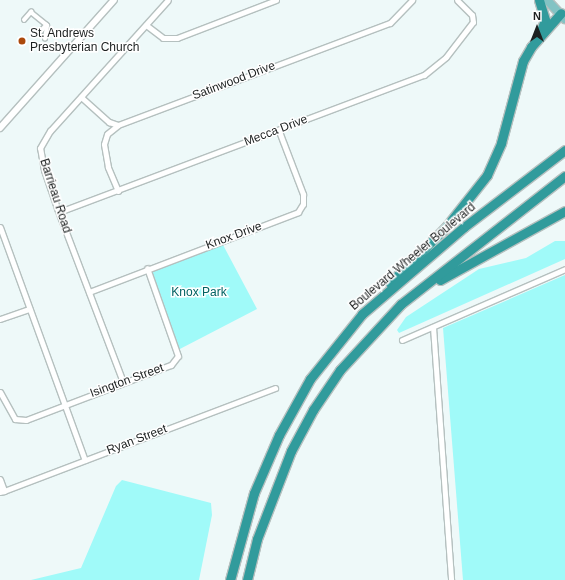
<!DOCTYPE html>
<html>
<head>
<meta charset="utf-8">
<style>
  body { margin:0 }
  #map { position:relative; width:565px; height:580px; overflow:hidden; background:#eef9f9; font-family:Helvetica,sans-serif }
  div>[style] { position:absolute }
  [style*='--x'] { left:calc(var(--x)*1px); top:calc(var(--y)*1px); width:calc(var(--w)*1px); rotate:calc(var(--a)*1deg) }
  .green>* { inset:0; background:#a0faf9 }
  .roads { filter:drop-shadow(1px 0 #b5c0bf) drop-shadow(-1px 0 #b5c0bf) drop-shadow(0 1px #b5c0bf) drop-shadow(0 -1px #b5c0bf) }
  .pedestrian>* { height:3.5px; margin:-1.75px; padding:0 1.75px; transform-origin:1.75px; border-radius:1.75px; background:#fff }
  .minor>* { height:5px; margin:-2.5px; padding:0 2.5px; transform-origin:2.5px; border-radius:2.5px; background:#fff }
  .tertiary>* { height:6px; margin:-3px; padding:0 3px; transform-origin:3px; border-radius:3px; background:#fff }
  .primary>* { height:8px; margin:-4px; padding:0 4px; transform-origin:4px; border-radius:4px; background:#83c3c4 }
  .motorway>* { height:9px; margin:-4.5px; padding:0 4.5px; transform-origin:4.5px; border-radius:4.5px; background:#319b9c }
  .dots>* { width:11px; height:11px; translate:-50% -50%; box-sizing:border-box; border:2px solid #fff; border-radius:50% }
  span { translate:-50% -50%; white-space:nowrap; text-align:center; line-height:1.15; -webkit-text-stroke:3px #fff; paint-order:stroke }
  .poi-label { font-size:12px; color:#1c2020 }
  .left { translate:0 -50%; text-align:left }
  .street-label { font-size:12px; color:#1c2020 }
  .park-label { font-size:12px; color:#026262 }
  .north { position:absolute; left:517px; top:8px; width:40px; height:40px; -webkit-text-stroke:3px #fff; paint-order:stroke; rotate:0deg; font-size:11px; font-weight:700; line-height:16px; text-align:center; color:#1c2020 }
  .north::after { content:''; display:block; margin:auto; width:14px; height:18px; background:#1c2020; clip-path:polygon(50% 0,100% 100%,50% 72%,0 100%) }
</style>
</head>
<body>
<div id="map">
  <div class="green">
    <i style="clip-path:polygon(555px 241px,565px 241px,565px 259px,399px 333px,397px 330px,406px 317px,479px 269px,526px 258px)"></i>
    <i style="clip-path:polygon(222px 243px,257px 309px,176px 351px,147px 268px)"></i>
    <i style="clip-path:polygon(565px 275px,565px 580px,463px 580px,443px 328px)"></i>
    <i style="clip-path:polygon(122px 480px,211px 503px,212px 515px,199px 580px,31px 580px,81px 568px,116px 486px)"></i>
  </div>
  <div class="roads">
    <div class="pedestrian">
      <i style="--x:24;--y:20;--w:11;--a:-49"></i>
      <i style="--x:31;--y:12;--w:21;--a:39"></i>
      <i style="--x:47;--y:25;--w:9;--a:131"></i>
      <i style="--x:45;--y:39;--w:13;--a:-81"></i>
    </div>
    <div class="minor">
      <i style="--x:146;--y:25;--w:21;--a:37"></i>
      <i style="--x:163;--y:38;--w:14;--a:0"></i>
      <i style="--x:177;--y:38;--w:106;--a:-21"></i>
      <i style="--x:81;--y:97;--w:38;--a:42"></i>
      <i style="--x:109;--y:122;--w:9;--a:18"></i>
      <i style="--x:118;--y:191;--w:26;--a:-113"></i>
      <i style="--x:108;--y:167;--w:23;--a:-100"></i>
      <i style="--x:104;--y:144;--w:10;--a:-73"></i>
      <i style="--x:107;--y:134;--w:14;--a:-39"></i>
      <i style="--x:118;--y:125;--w:290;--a:-20.6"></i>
      <i style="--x:390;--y:23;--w:32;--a:-46"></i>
      <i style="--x:59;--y:212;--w:390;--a:-20.6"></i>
      <i style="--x:424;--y:75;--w:28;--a:-39"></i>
      <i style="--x:446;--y:57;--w:44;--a:-52.4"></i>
      <i style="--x:473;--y:22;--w:7;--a:-98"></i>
      <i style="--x:472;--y:15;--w:21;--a:-135"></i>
      <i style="--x:0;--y:227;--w:248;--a:70"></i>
      <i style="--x:89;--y:292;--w:224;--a:-20.9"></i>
      <i style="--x:298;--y:212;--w:9;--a:-58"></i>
      <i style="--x:303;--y:204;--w:10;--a:-90"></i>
      <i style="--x:303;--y:194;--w:67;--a:-110.9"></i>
      <i style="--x:0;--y:319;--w:31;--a:-19"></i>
      <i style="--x:433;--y:327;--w:254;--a:85.9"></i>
      <i style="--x:402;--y:340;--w:178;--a:-23.5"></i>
      <i style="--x:123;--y:382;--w:186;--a:-110.8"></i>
      <i style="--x:57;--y:208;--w:40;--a:-108.9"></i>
      <i style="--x:44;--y:170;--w:22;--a:-100"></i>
      <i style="--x:40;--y:148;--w:20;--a:-60"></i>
      <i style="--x:50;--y:131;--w:176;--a:-48"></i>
      <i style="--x:0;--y:392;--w:31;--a:61"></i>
      <i style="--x:15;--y:419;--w:11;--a:5"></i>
      <i style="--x:26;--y:420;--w:155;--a:-20.8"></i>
      <i style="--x:171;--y:365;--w:11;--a:-52"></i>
      <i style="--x:178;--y:356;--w:93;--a:-109.4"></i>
      <i style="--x:4;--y:491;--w:290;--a:-20.8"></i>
    </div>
    <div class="tertiary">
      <i style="--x:0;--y:128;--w:171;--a:-48.3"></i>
      <i style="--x:0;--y:480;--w:12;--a:70"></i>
      <i style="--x:4;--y:491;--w:4;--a:166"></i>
    </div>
    <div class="primary">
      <i style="--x:547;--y:0;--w:26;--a:47"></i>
    </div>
    <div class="motorway">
      <i style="--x:539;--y:0;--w:21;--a:73"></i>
      <i style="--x:545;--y:20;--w:14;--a:111"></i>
      <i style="--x:440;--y:280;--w:143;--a:-28.9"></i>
      <i style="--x:390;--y:283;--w:79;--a:-45"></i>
      <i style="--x:446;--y:227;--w:66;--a:-51.7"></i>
      <i style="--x:487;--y:175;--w:35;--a:-66"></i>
      <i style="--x:501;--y:143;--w:85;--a:-75"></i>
      <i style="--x:523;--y:61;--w:16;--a:-60"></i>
      <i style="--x:531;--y:47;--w:45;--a:-48.6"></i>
      <i style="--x:230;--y:580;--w:90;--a:-74.6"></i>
      <i style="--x:254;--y:493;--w:63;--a:-66.7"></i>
      <i style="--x:279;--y:435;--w:64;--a:-61"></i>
      <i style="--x:310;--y:379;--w:83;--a:-51.3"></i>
      <i style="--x:362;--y:314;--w:134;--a:-40.5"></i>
      <i style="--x:464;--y:227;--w:127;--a:-37.3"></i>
      <i style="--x:247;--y:580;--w:42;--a:-76.3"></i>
      <i style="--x:257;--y:539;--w:94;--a:-68.9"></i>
      <i style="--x:291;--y:451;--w:47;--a:-61.8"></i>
      <i style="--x:313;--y:410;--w:48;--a:-56"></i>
      <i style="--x:340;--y:370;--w:90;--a:-47.3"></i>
      <i style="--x:401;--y:304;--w:208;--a:-38"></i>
    </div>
  </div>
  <div class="dots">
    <i style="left:22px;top:41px;background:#ab490c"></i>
  </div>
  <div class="poi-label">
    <span class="left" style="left:30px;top:41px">St. Andrews<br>Presbyterian Church</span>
  </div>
  <div class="street-label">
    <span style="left:234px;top:81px;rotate:-21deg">Satinwood Drive</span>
    <span style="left:276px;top:131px;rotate:-21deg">Mecca Drive</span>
    <span style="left:55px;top:196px;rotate:72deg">Barrieau Road</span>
    <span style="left:234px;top:236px;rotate:-20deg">Knox Drive</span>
    <span style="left:413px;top:257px;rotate:-40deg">Boulevard Wheeler Boulevard</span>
    <span style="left:127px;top:381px;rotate:-20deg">Isington Street</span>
    <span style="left:137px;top:440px;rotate:-21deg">Ryan Street</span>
  </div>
  <div class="park-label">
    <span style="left:199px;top:293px">Knox Park</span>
  </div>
  <div class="north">N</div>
</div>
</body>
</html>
